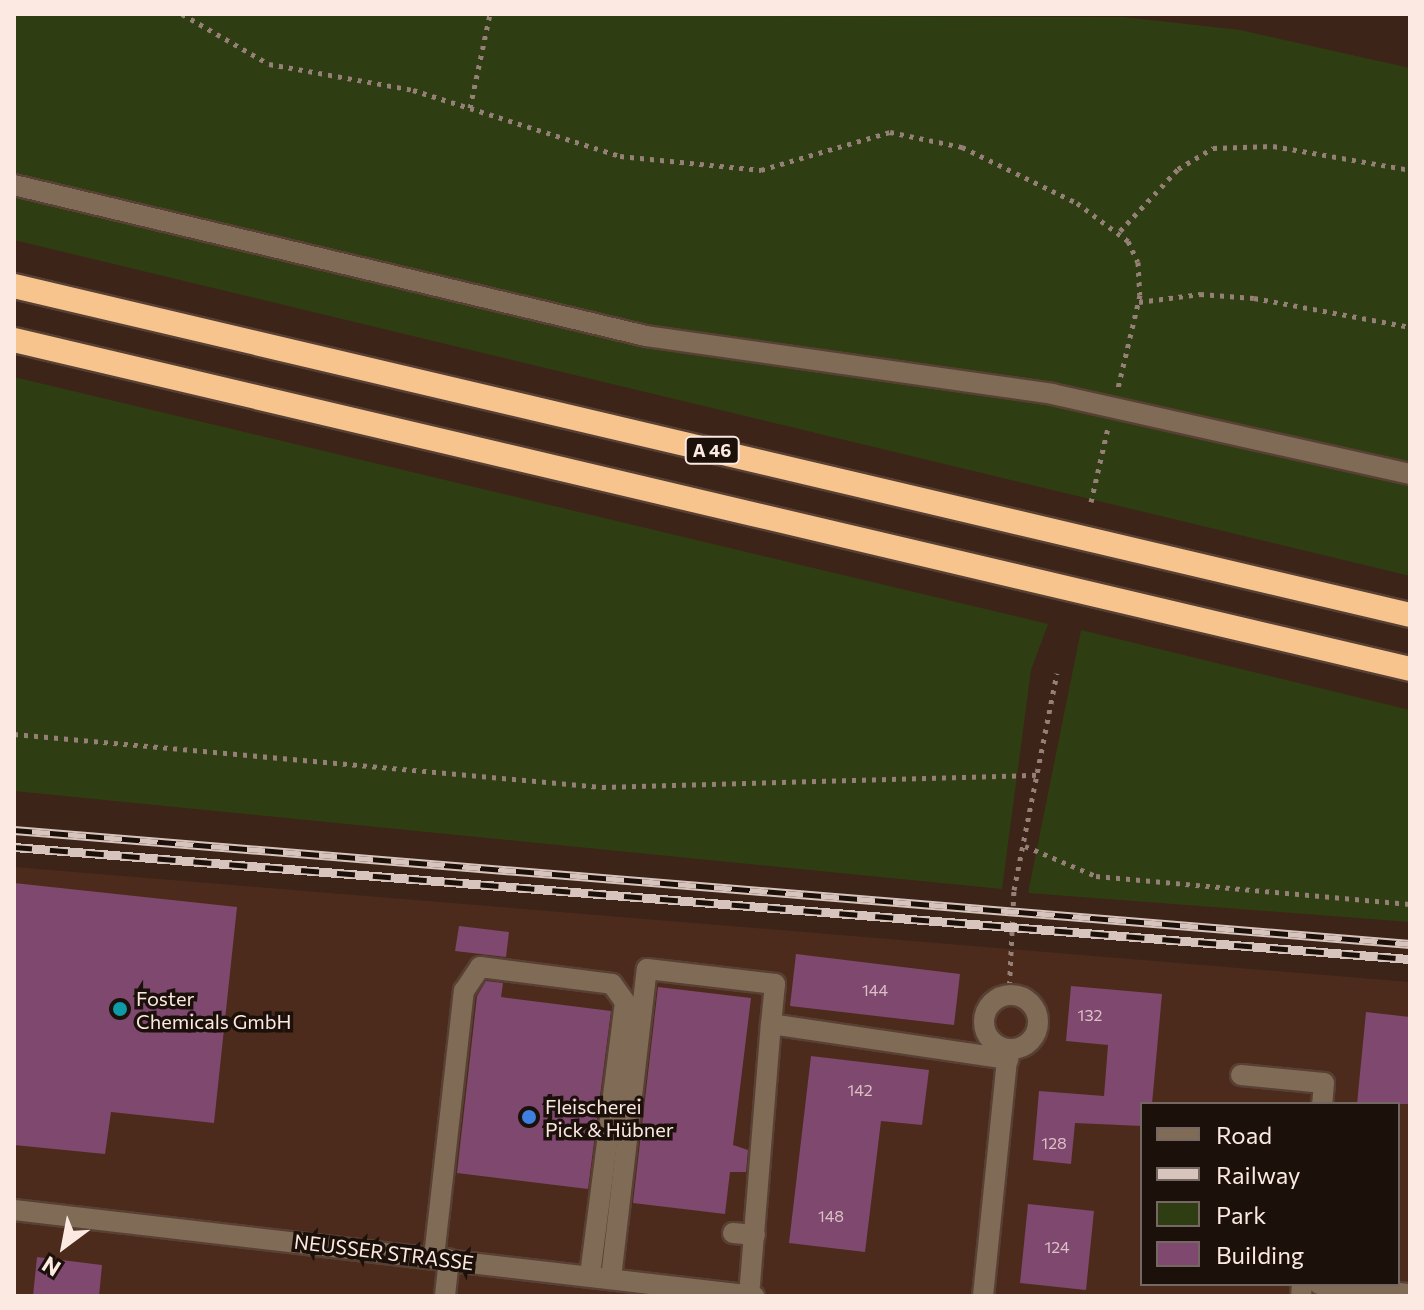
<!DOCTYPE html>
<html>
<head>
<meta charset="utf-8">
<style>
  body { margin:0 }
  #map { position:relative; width:1424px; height:1310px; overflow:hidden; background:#3d2418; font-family:Commissioner,sans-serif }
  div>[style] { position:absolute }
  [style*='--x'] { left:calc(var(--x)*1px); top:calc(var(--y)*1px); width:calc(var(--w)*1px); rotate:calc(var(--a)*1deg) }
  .built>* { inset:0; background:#4c2b1c }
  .green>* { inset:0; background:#2e3e12 }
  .building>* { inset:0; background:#7f486f }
  .path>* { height:5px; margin-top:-2.5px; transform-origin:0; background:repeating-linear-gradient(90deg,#957f76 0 4px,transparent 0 10px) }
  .roads { filter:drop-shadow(2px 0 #584034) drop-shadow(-2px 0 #584034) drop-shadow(0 2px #584034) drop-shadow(0 -2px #584034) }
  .minor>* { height:20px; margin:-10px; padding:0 10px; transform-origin:10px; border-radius:10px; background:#806b56 }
  .minor>.ring { margin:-10px; padding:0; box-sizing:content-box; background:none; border:20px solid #806b56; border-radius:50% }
  .highway>* { height:24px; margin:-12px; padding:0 12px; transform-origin:12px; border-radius:12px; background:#f7c48d }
  .rail>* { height:9px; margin-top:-4.5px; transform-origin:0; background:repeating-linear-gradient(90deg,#1c100b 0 18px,#d7c4bc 0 36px); box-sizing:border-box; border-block:2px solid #d7c4bc }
  .dots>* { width:22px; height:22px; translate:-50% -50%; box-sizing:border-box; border:4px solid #1c100b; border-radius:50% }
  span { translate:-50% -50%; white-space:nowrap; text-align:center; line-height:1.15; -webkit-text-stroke:7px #1c100b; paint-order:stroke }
  .number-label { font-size:16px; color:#dcc1c5 }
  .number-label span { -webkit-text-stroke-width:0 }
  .shield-label span { padding:2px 6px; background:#1c100b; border:2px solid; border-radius:6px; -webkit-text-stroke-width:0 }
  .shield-label { font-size:18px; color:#fbe9e2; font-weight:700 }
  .poi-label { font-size:20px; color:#fbe9e2 }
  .left { translate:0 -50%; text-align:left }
  .street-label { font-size:20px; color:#fbe9e2 }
  .frame { position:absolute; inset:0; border:16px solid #fbe9e2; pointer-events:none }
  .legend { position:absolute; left:1140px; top:1102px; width:260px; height:184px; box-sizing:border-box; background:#1c100b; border:2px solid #756761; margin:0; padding:10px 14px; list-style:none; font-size:24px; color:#fbe9e2 }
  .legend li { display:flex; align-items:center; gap:16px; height:40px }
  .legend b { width:40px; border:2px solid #756761 }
  .north { position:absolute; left:24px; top:1206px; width:80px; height:80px; -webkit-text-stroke:6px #1c100b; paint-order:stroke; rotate:212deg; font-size:22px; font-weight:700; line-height:32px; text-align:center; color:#fbe9e2 }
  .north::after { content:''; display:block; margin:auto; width:28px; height:36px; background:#fbe9e2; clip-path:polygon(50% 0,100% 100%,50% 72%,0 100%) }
</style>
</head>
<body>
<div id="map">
  <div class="built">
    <i style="clip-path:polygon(evenodd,14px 867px,1410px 982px,1410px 1296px,14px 1296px,14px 867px,1142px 1104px,1398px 1104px,1398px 1284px,1142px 1284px,1142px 1104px)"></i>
  </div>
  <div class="green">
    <i style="clip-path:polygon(14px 14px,1123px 17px,1240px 30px,1410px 68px,1410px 576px,14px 240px)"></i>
    <i style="clip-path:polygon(14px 377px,1048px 624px,1031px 670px,1002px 889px,14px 791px)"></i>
    <i style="clip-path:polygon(1081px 630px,1410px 710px,1410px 922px,1028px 893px)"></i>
  </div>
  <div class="building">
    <i style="clip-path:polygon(14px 883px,237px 907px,214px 1123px,111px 1112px,105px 1154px,14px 1145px)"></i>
    <i style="clip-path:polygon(459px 926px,509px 932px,506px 957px,455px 951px)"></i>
    <i style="clip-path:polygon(796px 954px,960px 974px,954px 1025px,790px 1006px)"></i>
    <i style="clip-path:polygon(486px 981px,503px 983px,501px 997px,611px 1011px,588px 1189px,457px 1173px,477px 996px)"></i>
    <i style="clip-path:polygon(1071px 986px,1162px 994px,1152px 1104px,1142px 1104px,1142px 1126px,1075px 1123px,1071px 1164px,1033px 1160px,1039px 1091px,1104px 1096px,1108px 1045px,1066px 1041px)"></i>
    <i style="clip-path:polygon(658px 987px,751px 998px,733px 1145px,748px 1150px,746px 1172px,730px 1172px,725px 1214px,633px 1203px)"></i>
    <i style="clip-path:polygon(1366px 1012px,1410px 1017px,1410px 1104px,1357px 1104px)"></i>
    <i style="clip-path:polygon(811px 1056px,929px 1070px,922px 1125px,881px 1121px,865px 1252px,789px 1243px)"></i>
    <i style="clip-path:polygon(1028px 1204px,1094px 1211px,1086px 1290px,1020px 1283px)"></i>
    <i style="clip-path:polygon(37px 1257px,102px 1265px,99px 1296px,33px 1296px)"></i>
  </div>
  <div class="path">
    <i style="--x:182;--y:14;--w:100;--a:29.9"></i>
    <i style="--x:269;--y:64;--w:146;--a:10.2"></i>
    <i style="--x:413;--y:90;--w:217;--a:17.7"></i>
    <i style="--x:620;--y:156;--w:142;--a:5.7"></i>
    <i style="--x:761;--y:170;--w:134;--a:-16.4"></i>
    <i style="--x:890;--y:132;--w:74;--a:11.8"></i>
    <i style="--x:962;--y:147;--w:128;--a:26"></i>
    <i style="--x:1077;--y:203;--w:64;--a:36.7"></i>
    <i style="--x:1128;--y:241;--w:23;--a:65"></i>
    <i style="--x:1138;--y:262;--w:33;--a:87"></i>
    <i style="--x:1140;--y:295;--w:96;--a:103.3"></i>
    <i style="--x:470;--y:108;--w:96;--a:-78"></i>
    <i style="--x:1120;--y:231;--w:85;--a:-46.9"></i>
    <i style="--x:1178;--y:169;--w:41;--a:-31"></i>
    <i style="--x:1213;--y:148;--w:60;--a:-1.9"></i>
    <i style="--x:1273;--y:146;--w:139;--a:9.9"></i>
    <i style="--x:1139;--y:302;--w:62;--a:-7.5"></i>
    <i style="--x:1200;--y:294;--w:54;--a:4.2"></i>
    <i style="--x:1254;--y:298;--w:159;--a:10.5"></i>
    <i style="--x:1091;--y:502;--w:76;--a:-77.1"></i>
    <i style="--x:14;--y:734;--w:590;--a:5.15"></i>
    <i style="--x:602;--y:787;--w:435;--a:-1.6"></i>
    <i style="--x:1025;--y:846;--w:77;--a:22.9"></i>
    <i style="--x:1096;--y:876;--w:315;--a:5.1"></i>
    <i style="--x:1009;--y:995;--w:105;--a:-87.3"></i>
    <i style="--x:1014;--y:890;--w:221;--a:-78.8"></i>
  </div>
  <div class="roads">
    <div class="minor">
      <i style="--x:14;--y:185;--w:650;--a:13.44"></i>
      <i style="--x:646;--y:336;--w:410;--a:8.1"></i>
      <i style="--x:1052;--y:394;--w:367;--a:12.6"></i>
      <i class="ring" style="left:984px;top:995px;width:34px;height:34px"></i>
      <i style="--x:1241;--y:1075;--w:83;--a:5.5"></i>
      <i style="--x:1324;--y:1083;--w:21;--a:95"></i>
      <i style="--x:14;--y:1210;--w:745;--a:6.63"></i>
      <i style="--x:733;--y:1233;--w:22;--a:5"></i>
      <i style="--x:434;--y:1257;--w:268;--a:-83.6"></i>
      <i style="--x:464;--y:991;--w:29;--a:-56"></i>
      <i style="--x:480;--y:967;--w:133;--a:7.3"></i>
      <i style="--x:612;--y:984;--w:22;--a:54"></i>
      <i style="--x:625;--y:1002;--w:276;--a:97.3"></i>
      <i style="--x:611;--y:1278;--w:311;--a:-83.4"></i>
      <i style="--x:647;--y:969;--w:129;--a:6.7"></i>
      <i style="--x:775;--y:984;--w:40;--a:95.7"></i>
      <i style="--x:1319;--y:1284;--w:92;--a:6.3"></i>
      <i style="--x:445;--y:1296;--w:37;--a:-84"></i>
      <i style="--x:749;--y:1296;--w:273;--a:-85.4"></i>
      <i style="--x:771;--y:1024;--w:240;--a:8.4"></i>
      <i style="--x:983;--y:1296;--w:248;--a:-84.2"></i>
      <i style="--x:1301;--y:1296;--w:12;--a:-85"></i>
    </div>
    <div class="highway">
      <i style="--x:14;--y:286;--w:1434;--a:13.26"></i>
      <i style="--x:14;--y:340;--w:1434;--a:13.26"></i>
    </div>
  </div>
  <div class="rail">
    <i style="--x:14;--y:830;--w:1401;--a:4.67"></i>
    <i style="--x:14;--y:847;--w:1400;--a:4.59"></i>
  </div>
  <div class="dots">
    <i style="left:120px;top:1009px;background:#0f9aa8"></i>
    <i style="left:529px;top:1117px;background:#3f7fe0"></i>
  </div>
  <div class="number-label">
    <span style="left:875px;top:990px">144</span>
    <span style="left:1090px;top:1015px">132</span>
    <span style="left:860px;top:1090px">142</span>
    <span style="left:1054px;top:1143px">128</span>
    <span style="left:831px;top:1216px">148</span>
    <span style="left:1057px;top:1247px">124</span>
  </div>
  <div class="shield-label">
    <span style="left:712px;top:450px">A 46</span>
  </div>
  <div class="poi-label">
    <span class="left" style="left:136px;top:1010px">Foster<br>Chemicals GmbH</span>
    <span class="left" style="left:545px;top:1118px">Fleischerei<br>Pick &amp; Hübner</span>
  </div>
  <div class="street-label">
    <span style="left:384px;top:1252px;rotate:7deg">NEUSSER STRASSE</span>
  </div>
  <div class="frame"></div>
  <ul class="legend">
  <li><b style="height:10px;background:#806b56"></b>Road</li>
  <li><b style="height:10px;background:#d7c4bc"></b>Railway</li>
  <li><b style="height:22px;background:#2e3e12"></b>Park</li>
  <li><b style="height:22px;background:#7f486f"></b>Building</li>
  </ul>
  <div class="north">N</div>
</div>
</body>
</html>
